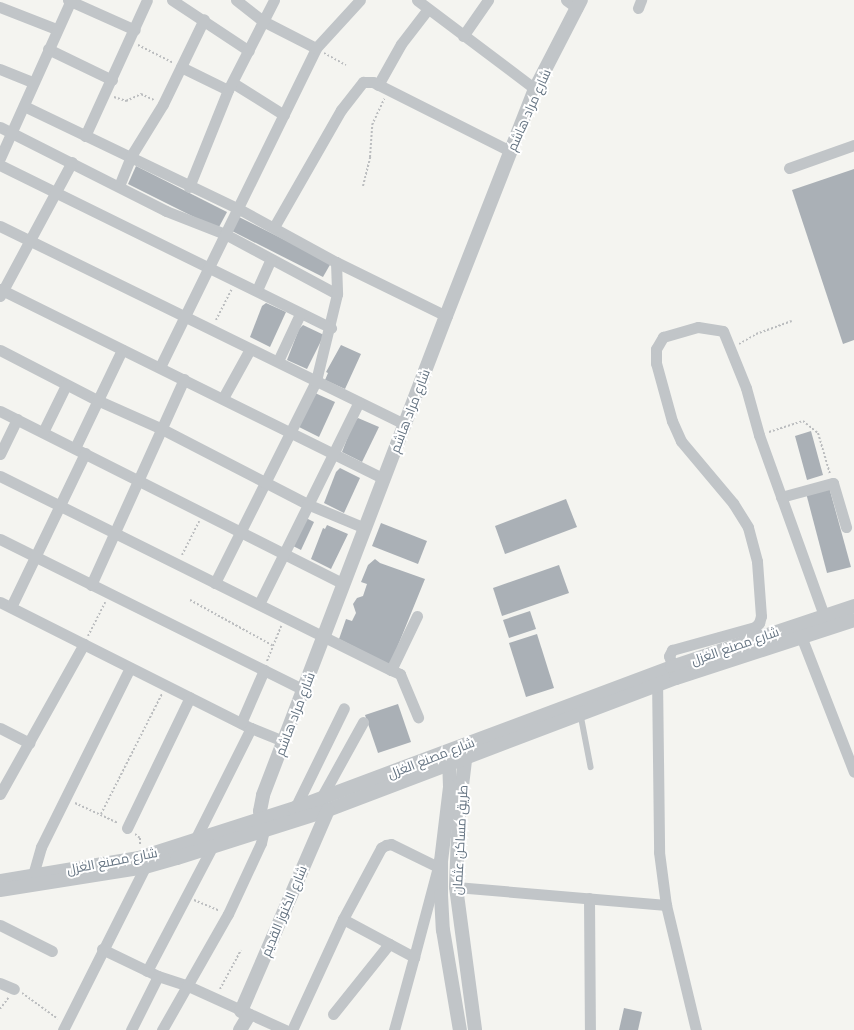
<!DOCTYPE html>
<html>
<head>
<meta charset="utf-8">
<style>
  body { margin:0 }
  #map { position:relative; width:854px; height:1030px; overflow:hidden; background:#f4f4f0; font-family:Inter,Cairo,sans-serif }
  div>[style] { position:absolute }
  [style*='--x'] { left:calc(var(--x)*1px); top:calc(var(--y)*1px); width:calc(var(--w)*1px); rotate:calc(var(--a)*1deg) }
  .building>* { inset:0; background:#aab0b6 }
  .path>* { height:2px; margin-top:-1px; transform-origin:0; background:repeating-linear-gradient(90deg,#bbbdbf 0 2px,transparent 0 4px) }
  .service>* { height:5.5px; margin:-2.75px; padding:0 2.75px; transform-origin:2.75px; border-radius:2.75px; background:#c1c5c8 }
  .minor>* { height:11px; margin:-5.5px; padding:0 5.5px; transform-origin:5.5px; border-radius:5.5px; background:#c1c5c8 }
  .tertiary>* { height:14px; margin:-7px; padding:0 7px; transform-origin:7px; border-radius:7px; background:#c1c5c8 }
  span { translate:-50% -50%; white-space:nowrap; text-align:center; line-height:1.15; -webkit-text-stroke:4px #fff; paint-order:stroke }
  .street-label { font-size:13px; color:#637280 }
</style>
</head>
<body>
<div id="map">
  <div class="building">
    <i style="clip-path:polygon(136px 166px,227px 212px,218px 229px,128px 184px)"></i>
    <i style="clip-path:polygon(854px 169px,854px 340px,843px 344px,792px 190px)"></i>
    <i style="clip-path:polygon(239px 217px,331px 263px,323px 277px,232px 231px)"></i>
    <i style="clip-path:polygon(266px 303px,286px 312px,270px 347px,250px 337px,262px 306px)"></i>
    <i style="clip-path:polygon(303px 325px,324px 335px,307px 369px,287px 360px,299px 329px)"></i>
    <i style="clip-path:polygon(341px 345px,361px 354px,345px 389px,325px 380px,328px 373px,326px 372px)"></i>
    <i style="clip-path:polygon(315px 393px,335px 402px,319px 437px,299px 427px)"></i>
    <i style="clip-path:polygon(358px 418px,379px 427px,362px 462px,342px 452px,354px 421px)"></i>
    <i style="clip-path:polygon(811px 431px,823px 475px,807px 480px,795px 436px)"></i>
    <i style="clip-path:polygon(340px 468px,360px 478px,344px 513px,324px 503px,336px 472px)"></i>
    <i style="clip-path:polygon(829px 487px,851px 567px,827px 573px,806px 493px)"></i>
    <i style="clip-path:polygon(566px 499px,577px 527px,505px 554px,495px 526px)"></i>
    <i style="clip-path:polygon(304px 517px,314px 522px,301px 550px,291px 545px)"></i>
    <i style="clip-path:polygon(381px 523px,427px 541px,418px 564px,372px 546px)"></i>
    <i style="clip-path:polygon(327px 525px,348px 534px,331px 569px,311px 559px,323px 528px,325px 529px)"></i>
    <i style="clip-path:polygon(375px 559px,380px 563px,425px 579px,390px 665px,339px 639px,346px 619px,352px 621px,356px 613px,353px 604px,357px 598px,363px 596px,367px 584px,361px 582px,368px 565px)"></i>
    <i style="clip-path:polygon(559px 565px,569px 593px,502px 616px,493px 588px)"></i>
    <i style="clip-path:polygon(530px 611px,536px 629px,509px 638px,503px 620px)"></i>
    <i style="clip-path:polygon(537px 634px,554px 688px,526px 697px,509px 643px)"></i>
    <i style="clip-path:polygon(398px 704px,411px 742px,378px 753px,365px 715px)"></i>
    <i style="clip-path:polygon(624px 1008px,642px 1012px,638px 1030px,619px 1030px)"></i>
  </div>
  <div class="path">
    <i style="--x:138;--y:45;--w:39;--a:27"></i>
    <i style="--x:324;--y:53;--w:25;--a:29"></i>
    <i style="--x:114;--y:97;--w:13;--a:18"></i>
    <i style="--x:126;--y:101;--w:17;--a:-25"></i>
    <i style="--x:141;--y:94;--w:14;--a:25"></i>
    <i style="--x:363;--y:186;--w:30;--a:-76"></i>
    <i style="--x:370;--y:157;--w:32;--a:-86"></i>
    <i style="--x:372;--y:125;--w:29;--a:-65"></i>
    <i style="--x:216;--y:320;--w:34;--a:-63"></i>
    <i style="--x:739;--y:344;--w:20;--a:-30"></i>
    <i style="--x:756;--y:334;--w:38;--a:-20"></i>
    <i style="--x:769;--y:432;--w:36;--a:-18"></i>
    <i style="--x:803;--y:421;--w:19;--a:39"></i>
    <i style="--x:818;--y:433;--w:43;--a:73.7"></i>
    <i style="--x:182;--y:555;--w:38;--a:-63"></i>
    <i style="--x:190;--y:600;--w:94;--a:28.8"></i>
    <i style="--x:88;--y:636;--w:38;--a:-63"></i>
    <i style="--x:267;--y:661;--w:38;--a:-68"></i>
    <i style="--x:75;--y:803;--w:47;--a:24.9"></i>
    <i style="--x:101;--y:814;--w:135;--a:-63.1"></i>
    <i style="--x:135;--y:834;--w:6;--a:39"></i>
    <i style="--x:140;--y:838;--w:7;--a:90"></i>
    <i style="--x:194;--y:900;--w:28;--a:23"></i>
    <i style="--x:220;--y:989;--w:44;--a:-61.7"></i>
    <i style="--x:22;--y:993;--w:44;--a:35.8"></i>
    <i style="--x:0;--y:1009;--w:15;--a:-53"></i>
  </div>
  <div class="service">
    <i style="--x:581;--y:715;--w:53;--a:79.1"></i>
  </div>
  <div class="minor">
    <i style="--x:68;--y:0;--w:73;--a:24.1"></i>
    <i style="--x:172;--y:0;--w:92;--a:33.5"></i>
    <i style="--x:236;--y:0;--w:34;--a:38"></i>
    <i style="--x:263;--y:21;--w:59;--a:27"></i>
    <i style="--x:417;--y:0;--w:148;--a:37"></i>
    <i style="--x:566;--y:0;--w:14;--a:36"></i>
    <i style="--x:0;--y:7;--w:60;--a:21.4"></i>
    <i style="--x:638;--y:8;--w:9;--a:-69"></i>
    <i style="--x:463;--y:36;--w:44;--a:-55.2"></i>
    <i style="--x:48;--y:49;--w:71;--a:25.8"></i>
    <i style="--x:181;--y:67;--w:52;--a:26.1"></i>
    <i style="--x:0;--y:69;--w:35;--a:22"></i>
    <i style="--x:233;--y:83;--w:60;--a:32.1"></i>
    <i style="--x:378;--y:85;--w:47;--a:-60.7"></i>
    <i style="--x:401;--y:44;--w:44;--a:-52.4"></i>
    <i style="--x:24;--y:106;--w:238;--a:25.6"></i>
    <i style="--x:239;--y:209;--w:111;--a:28.7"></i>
    <i style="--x:336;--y:262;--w:123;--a:26.1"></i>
    <i style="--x:0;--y:127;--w:186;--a:26.8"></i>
    <i style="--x:166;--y:211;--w:63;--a:21.3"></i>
    <i style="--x:225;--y:234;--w:127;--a:28.2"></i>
    <i style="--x:337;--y:294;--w:89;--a:103.6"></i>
    <i style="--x:316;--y:381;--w:226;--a:116.6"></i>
    <i style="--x:85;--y:136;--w:149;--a:-65.5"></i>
    <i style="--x:0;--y:158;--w:173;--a:-65.8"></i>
    <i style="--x:0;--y:165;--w:369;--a:26.2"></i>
    <i style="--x:789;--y:168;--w:69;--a:-19.5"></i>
    <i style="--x:119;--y:186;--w:32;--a:-68"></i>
    <i style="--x:131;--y:156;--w:61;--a:-58.4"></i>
    <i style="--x:163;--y:104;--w:94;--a:-64.2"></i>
    <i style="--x:189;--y:187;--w:105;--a:-68.1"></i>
    <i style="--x:228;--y:90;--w:101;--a:-62.9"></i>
    <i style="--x:0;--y:226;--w:451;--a:26.1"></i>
    <i style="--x:274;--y:227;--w:135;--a:-60.2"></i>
    <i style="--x:341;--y:110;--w:36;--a:-52"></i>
    <i style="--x:363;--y:82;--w:10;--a:0"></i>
    <i style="--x:373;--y:82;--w:153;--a:26.7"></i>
    <i style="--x:336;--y:262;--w:32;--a:88"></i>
    <i style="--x:0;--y:289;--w:428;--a:26.3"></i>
    <i style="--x:257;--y:290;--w:34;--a:-66"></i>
    <i style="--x:0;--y:296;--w:152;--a:-61.8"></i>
    <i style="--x:0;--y:350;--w:109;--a:27.3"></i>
    <i style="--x:97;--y:400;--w:71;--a:24"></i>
    <i style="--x:162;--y:429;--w:163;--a:27.3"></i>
    <i style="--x:307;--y:504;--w:63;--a:22.5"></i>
    <i style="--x:278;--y:361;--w:52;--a:-64.9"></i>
    <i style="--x:160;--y:367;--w:355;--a:-63.9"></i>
    <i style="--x:316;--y:48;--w:65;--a:-47.5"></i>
    <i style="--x:223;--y:398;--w:56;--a:-61.1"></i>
    <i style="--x:0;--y:411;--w:385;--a:26.7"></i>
    <i style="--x:43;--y:432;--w:52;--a:-63.9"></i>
    <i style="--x:75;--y:448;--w:109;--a:-64.4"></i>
    <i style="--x:0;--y:454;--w:39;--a:-64"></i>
    <i style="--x:0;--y:476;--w:436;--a:26.4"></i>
    <i style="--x:391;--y:670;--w:10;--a:24"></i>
    <i style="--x:400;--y:674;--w:47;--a:67.3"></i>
    <i style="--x:781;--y:497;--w:54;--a:-15.1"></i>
    <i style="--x:833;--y:483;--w:46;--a:73.5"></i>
    <i style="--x:0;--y:539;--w:339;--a:26.4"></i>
    <i style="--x:91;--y:585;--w:226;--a:-65.7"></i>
    <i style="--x:0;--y:602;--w:281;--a:26.7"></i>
    <i style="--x:251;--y:728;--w:125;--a:116.6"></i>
    <i style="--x:259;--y:604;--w:225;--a:-63.7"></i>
    <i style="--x:11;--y:607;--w:171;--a:-64.3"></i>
    <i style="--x:799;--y:631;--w:151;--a:68.7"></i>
    <i style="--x:391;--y:670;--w:60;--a:-64.3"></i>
    <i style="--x:675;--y:674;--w:19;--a:-108"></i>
    <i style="--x:669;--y:656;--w:7;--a:-63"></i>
    <i style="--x:672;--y:650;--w:86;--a:-15.5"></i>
    <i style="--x:755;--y:627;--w:6;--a:-45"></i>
    <i style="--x:759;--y:623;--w:7;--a:-74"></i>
    <i style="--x:761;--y:616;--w:55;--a:-94.2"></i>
    <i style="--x:757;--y:561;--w:35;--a:-105"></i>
    <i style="--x:748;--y:527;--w:28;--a:-122"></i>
    <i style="--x:733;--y:503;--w:81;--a:-130"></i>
    <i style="--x:681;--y:441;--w:22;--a:-114"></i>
    <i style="--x:672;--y:421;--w:60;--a:-105.4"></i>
    <i style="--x:656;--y:363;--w:14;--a:-90"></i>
    <i style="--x:656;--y:349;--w:14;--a:-60"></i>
    <i style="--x:663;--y:337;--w:36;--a:-16"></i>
    <i style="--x:698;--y:327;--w:25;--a:9"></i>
    <i style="--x:723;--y:331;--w:61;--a:68"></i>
    <i style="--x:746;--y:388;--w:49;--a:74.5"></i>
    <i style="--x:759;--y:435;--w:201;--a:70.2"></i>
    <i style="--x:657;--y:677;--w:175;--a:89.3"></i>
    <i style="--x:659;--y:852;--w:53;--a:82.5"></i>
    <i style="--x:666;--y:905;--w:129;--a:76.5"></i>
    <i style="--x:241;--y:723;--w:58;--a:-66.5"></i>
    <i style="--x:0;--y:728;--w:33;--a:27"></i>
    <i style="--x:251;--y:728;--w:35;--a:22"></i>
    <i style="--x:0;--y:794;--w:172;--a:-60.8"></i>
    <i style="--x:320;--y:800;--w:89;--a:-61.1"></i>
    <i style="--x:295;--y:808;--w:111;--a:-63.9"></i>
    <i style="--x:127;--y:828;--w:145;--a:-64.3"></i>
    <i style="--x:33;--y:875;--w:29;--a:-74"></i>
    <i style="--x:41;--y:847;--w:200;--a:-63.6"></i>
    <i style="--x:456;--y:887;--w:211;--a:4.9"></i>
    <i style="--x:589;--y:898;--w:132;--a:89.6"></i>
    <i style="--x:343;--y:919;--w:81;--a:28.2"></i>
    <i style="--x:414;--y:957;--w:76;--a:105.3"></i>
    <i style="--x:0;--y:925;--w:58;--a:26.6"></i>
    <i style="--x:102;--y:949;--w:62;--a:25.7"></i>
    <i style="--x:158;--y:976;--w:29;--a:18"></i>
    <i style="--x:186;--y:985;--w:109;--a:24.4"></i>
    <i style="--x:147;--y:971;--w:140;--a:-62.3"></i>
    <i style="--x:0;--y:983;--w:15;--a:23"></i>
    <i style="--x:333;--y:1014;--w:90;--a:-51.3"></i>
    <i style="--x:63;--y:1030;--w:182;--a:-63.3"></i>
    <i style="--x:131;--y:1030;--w:60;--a:-63.4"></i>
    <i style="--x:162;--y:1030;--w:133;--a:-60.4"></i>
    <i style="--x:228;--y:914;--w:78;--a:-65.1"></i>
    <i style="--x:261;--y:843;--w:13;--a:-77"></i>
    <i style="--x:292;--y:1030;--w:122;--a:-65.3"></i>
    <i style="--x:343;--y:919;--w:81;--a:-61.8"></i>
    <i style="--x:381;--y:848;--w:6;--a:-31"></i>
    <i style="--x:386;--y:845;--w:5;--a:-11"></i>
    <i style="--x:391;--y:844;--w:52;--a:26.1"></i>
    <i style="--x:438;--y:867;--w:93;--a:104.9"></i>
  </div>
  <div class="tertiary">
    <i style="--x:466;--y:752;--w:59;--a:96.8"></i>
    <i style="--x:459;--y:811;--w:76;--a:92.3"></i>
    <i style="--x:456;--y:887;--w:144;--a:82.4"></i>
    <i style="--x:449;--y:758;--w:29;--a:88"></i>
    <i style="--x:450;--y:787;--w:75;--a:96.9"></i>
    <i style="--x:441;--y:861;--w:34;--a:90"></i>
    <i style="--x:441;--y:895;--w:35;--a:87"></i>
    <i style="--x:443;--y:930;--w:101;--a:80.4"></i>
    <i style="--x:263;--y:825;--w:14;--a:-102"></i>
    <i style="--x:260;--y:811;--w:16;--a:-79"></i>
    <i style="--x:263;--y:795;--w:513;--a:-69.09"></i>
    <i style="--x:446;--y:316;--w:244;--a:-68.6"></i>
    <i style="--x:535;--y:89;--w:100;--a:-62.7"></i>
    <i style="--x:0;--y:881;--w:141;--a:-9.4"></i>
    <i style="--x:139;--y:858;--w:164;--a:-17.8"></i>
    <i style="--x:295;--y:808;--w:403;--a:-20.5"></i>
    <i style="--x:672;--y:667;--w:192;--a:-18.5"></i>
    <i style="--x:0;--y:890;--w:147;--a:-9"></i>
    <i style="--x:145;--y:867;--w:33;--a:-16"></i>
    <i style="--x:177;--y:858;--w:158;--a:-17.6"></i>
    <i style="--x:328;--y:810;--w:372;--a:-20.8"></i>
    <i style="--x:676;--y:678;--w:187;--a:-18"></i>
    <i style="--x:241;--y:1011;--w:219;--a:-66.6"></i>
    <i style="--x:240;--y:1030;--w:17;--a:-59"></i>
  </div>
  <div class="street-label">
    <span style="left:529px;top:110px;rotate:-66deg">شارع مراد هاشم</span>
    <span style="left:410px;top:411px;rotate:-69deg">شارع مراد هاشم</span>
    <span style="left:735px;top:646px;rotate:-19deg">شارع مصنع الغزل</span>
    <span style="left:295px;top:714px;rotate:-69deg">شارع مراد هاشم</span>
    <span style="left:431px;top:758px;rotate:-21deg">شارع مصنع الغزل</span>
    <span style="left:460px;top:840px;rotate:-87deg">طريق مساكن عثمان</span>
    <span style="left:112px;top:861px;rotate:-11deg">شارع مصنع الغزل</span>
    <span style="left:284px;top:911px;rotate:-67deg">شارع الكنوز القديم</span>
  </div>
</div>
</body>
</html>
